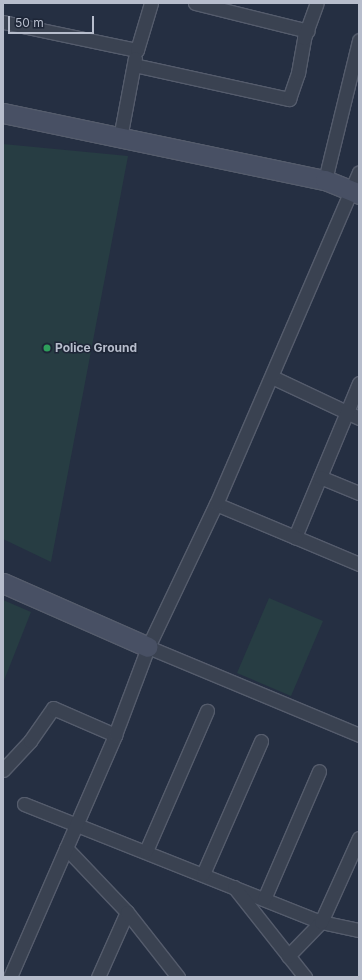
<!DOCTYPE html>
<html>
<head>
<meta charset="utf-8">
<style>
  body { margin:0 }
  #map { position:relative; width:362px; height:980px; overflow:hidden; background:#252f42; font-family:Inter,sans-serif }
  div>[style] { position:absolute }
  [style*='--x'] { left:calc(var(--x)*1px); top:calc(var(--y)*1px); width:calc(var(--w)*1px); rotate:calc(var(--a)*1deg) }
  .green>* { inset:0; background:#273d43 }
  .roads { filter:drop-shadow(1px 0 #555c6c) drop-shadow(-1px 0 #555c6c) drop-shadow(0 1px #555c6c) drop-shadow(0 -1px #555c6c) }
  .street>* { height:13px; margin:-6.5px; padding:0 6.5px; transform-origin:6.5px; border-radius:6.5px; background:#3a4251 }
  .secondary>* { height:19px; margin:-9.5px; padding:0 9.5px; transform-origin:9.5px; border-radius:9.5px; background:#485064 }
  .dots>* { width:11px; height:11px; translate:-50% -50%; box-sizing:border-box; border:2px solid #1e2637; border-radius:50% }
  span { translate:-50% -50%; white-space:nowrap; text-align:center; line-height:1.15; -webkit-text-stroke:3px #1e2637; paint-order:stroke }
  .poi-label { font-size:12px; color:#b7bdcc; font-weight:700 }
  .left { translate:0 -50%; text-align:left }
  .frame { position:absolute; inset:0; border:4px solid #b7bdcc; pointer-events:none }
  .scale { position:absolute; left:8px; top:16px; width:86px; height:18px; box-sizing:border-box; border:2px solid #b7bdcc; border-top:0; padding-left:5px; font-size:12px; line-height:14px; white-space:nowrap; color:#b7bdcc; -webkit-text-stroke:3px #1e2637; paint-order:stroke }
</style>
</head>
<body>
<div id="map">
  <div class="green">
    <i style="clip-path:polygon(3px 144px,128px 156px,51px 562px,3px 539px)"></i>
    <i style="clip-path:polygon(269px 598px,323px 621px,291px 696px,237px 673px)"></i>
    <i style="clip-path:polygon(3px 600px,31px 612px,3px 683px)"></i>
  </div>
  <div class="roads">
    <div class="street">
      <i style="--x:195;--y:3;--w:116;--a:13.9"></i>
      <i style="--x:3;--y:22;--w:137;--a:11.8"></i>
      <i style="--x:137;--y:50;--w:49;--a:-73.4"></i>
      <i style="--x:134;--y:65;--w:159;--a:12.4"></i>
      <i style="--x:289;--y:99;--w:28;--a:-71"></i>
      <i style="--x:298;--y:73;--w:36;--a:-80"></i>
      <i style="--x:304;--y:38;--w:37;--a:-70"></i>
      <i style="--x:120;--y:138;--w:81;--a:-79.4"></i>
      <i style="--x:325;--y:180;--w:144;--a:-76.3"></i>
      <i style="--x:272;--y:377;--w:96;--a:25.2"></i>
      <i style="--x:359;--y:383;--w:167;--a:112.6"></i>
      <i style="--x:295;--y:537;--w:69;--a:22.9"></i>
      <i style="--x:320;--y:477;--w:42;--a:22.3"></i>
      <i style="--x:216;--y:504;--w:86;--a:22.7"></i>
      <i style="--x:148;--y:647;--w:229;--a:22.6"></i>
      <i style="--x:3;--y:770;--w:40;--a:-47"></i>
      <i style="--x:30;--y:741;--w:40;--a:-55.1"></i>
      <i style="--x:53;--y:708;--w:68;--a:23.5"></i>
      <i style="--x:24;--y:804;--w:320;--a:21.7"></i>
      <i style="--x:321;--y:922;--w:39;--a:12"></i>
      <i style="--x:66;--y:848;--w:88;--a:46.4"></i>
      <i style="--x:127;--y:912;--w:71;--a:114"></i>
      <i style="--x:146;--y:851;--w:153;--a:-66.5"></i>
      <i style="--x:203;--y:874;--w:145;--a:-66.4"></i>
      <i style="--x:234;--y:887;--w:115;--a:51.7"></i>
      <i style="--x:264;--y:899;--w:139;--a:-66.7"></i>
      <i style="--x:127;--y:912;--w:83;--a:51.9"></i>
      <i style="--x:288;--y:956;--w:47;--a:-45.9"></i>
      <i style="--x:321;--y:922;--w:92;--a:-65.7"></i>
      <i style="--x:10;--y:977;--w:264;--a:-66.5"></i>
      <i style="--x:115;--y:735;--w:94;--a:-69.4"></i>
      <i style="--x:148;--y:647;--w:158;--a:-64.6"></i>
      <i style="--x:216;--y:504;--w:361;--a:-66.7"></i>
    </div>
    <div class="secondary">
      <i style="--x:3;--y:113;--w:329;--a:11.8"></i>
      <i style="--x:325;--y:180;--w:37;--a:22"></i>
      <i style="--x:3;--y:583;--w:158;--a:23.8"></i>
    </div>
  </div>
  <div class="dots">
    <i style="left:47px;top:348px;background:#2e9e5b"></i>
  </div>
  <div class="poi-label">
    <span class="left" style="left:55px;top:348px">Police Ground</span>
  </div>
  <div class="frame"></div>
  <div class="scale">50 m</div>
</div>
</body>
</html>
